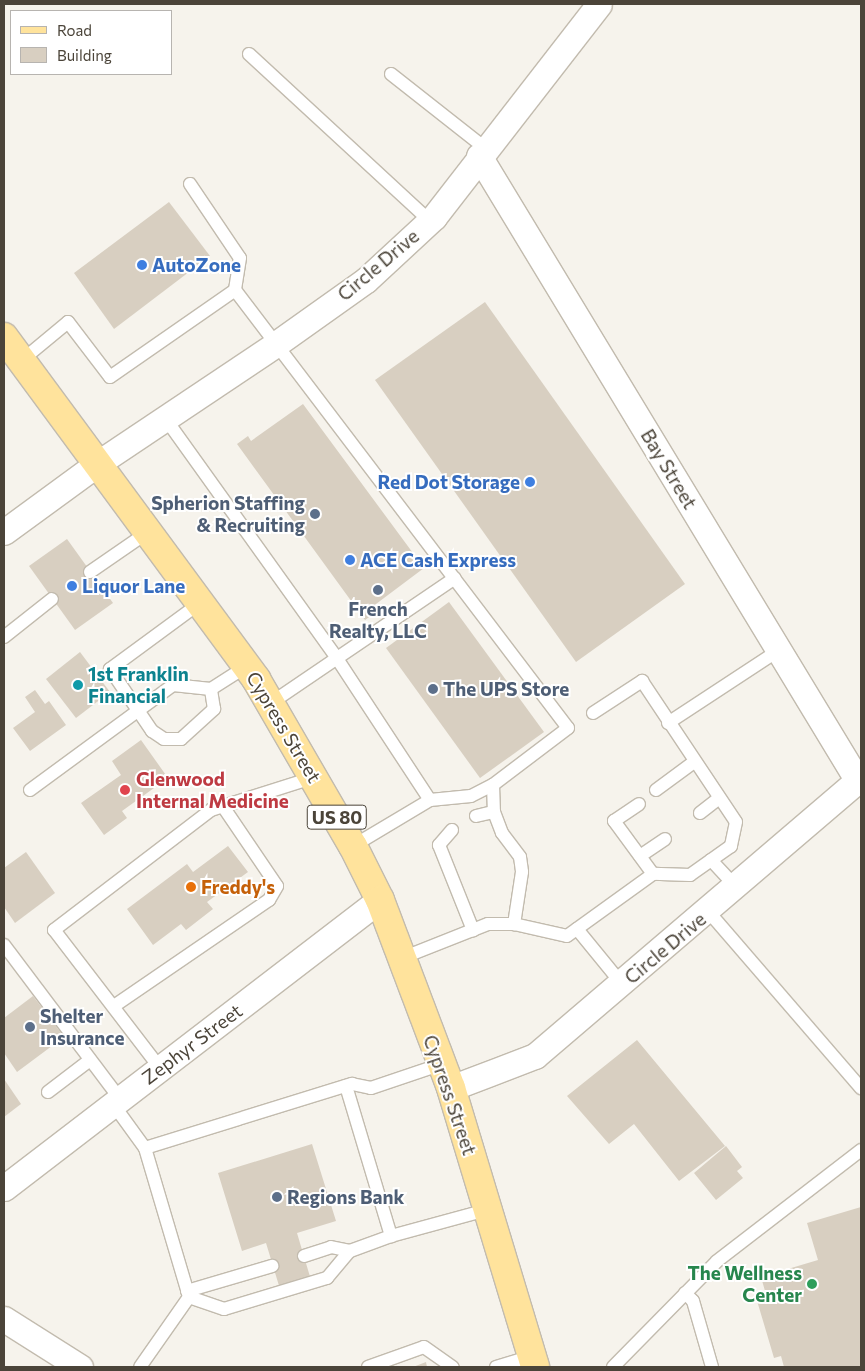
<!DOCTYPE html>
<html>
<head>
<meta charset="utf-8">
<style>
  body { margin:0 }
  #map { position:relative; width:865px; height:1371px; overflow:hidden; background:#f6f3ec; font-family:Commissioner,sans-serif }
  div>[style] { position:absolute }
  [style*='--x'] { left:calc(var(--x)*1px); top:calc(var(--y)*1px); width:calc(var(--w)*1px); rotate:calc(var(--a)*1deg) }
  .building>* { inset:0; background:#d8cfc1 }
  .roads { filter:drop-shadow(1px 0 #c2bbae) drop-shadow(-1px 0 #c2bbae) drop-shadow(0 1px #c2bbae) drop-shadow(0 -1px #c2bbae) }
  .lane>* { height:12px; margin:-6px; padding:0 6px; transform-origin:6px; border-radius:6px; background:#fff }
  .street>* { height:25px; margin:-12.5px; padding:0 12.5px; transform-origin:12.5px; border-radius:12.5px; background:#fff }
  .primary>* { height:28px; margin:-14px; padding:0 14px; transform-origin:14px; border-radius:14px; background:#ffe39c }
  .dots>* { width:14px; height:14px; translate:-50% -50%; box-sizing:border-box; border:2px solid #fff; border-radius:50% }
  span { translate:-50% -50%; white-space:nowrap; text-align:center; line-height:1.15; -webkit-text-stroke:4px #fff; paint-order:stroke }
  .shield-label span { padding:1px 4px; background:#fff; border:1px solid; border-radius:4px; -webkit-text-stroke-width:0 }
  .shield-label { font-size:18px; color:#4b4439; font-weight:700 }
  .shop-label { font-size:19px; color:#366cbe; font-weight:700 }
  .left { translate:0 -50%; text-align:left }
  .right { translate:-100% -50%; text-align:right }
  .street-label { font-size:19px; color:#4b4439 }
  .service-label { font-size:19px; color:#4e5e75; font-weight:700 }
  .culture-label { font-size:19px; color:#0d838f; font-weight:700 }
  .health-label { font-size:19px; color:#be3a42; font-weight:700 }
  .food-label { font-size:19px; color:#c56008; font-weight:700 }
  .leisure-label { font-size:19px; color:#27864d; font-weight:700 }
  .frame { position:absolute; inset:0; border:5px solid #4b4439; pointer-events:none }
  .legend { position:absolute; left:10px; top:10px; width:162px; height:65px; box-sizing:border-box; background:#fff; border:1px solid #b7b4b0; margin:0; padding:6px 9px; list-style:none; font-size:15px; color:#4b4439 }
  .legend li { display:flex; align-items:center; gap:10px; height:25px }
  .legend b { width:25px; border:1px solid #b7b4b0 }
</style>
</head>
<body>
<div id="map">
  <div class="building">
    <i style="clip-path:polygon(169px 202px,210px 256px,114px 329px,74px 273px)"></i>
    <i style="clip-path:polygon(485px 302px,685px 584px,576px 662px,375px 380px)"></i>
    <i style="clip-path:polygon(303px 404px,424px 568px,368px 610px,372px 615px,365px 620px,237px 444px,248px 436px,251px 441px)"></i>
    <i style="clip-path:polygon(67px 539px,113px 603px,75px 630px,29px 566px)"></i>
    <i style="clip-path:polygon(449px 602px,544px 732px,480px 778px,386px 648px)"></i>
    <i style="clip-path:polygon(80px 652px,110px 692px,76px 718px,46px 679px)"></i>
    <i style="clip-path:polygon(35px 690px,45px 704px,49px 701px,66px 725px,30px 751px,13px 728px,35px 712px,25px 697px)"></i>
    <i style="clip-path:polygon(141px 740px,168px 778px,122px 811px,127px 818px,104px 835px,81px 803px,121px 775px,112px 761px)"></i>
    <i style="clip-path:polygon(228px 846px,248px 872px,207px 902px,213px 909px,186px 930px,181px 924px,153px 945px,127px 909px,187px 864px,193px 872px)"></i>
    <i style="clip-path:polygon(26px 852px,55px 893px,15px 923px,4px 907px,4px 868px)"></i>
    <i style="clip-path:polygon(33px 996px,64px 1037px,17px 1072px,4px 1053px,4px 1018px)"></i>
    <i style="clip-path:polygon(637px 1040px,725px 1146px,679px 1181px,634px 1124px,609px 1144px,567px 1096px)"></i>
    <i style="clip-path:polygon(4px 1079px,21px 1104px,4px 1117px)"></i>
    <i style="clip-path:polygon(312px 1144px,336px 1221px,297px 1233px,311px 1280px,280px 1289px,266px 1243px,242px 1251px,218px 1173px)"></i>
    <i style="clip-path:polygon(726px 1146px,742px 1167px,737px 1171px,743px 1178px,716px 1200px,694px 1173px)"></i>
    <i style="clip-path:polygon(861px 1207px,861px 1367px,784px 1367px,781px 1356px,774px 1358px,755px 1294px,765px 1291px,761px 1277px,818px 1260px,807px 1223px)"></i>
    <i style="clip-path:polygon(426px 1362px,427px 1367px,413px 1367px)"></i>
  </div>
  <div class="roads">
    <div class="lane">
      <i style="--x:249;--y:54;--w:246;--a:42.7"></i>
      <i style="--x:391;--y:74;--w:120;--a:38.2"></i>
      <i style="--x:190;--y:184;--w:89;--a:56"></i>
      <i style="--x:240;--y:258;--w:32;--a:99"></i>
      <i style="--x:235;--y:290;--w:550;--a:52.76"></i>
      <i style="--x:568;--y:728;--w:94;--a:142.8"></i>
      <i style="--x:493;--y:785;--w:27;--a:88"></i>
      <i style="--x:494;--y:812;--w:22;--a:69"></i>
      <i style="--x:502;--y:833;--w:30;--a:53"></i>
      <i style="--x:520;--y:857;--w:15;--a:82"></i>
      <i style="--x:522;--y:872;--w:53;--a:98.7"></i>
      <i style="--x:21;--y:361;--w:61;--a:-39.7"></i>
      <i style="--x:68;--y:322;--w:69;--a:52.6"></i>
      <i style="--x:110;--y:377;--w:152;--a:-34.8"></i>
      <i style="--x:165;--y:418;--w:294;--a:54.4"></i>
      <i style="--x:336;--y:657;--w:171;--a:56.7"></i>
      <i style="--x:90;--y:572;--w:70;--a:-34.6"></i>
      <i style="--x:200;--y:603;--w:112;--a:143.7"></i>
      <i style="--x:110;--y:669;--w:75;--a:55.9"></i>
      <i style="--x:152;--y:731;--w:14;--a:34"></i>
      <i style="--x:164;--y:739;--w:17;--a:0"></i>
      <i style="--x:181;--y:739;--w:45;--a:-42.3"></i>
      <i style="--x:214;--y:709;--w:20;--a:-99"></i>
      <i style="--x:211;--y:689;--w:43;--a:-32.6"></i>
      <i style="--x:4;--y:637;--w:61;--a:-38.4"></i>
      <i style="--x:271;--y:703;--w:222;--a:-34.2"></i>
      <i style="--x:593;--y:713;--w:59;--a:-33.1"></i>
      <i style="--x:642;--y:681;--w:169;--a:56.3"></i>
      <i style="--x:736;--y:822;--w:25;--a:102"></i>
      <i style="--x:731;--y:846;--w:50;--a:144.7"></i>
      <i style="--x:690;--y:875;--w:37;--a:-178"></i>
      <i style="--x:668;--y:723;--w:133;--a:-33.3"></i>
      <i style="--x:30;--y:790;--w:177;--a:-36.3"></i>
      <i style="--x:173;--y:685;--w:38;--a:6"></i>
      <i style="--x:656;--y:790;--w:47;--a:-36.4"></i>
      <i style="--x:700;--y:813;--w:24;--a:-38"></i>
      <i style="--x:476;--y:816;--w:18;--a:-13"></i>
      <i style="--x:452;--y:830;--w:20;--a:131"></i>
      <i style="--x:439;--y:845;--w:92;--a:68.2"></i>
      <i style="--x:353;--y:846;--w:90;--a:-30.9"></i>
      <i style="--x:430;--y:800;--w:41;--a:-5.6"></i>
      <i style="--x:471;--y:796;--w:25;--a:-27"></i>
      <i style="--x:640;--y:856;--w:30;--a:-34"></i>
      <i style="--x:711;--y:860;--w:37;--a:47"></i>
      <i style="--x:708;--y:911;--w:234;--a:49.2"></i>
      <i style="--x:577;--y:929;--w:71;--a:50.7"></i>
      <i style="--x:4;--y:945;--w:193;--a:53"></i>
      <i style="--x:402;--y:958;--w:92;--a:-21.6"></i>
      <i style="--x:488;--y:924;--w:26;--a:0"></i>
      <i style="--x:514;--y:924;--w:54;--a:12.8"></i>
      <i style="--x:567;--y:936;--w:106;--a:-35.8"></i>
      <i style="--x:653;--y:874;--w:66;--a:-126.3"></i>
      <i style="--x:614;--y:821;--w:30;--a:-34"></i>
      <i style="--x:114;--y:1006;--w:188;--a:-34.4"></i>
      <i style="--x:269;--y:900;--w:16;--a:-60"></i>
      <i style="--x:277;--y:886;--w:98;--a:-124.2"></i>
      <i style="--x:160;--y:1068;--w:174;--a:-127.5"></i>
      <i style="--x:54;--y:930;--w:198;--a:-37.4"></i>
      <i style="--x:211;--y:810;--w:109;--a:-17.6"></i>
      <i style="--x:346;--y:1086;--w:157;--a:73.3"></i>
      <i style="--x:391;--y:1236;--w:99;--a:-15.2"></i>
      <i style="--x:48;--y:1092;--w:53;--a:-37.3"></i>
      <i style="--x:113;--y:1104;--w:54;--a:54"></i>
      <i style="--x:145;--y:1148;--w:155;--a:73.5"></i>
      <i style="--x:189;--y:1297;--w:85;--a:125"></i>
      <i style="--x:145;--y:1148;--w:217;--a:-17.2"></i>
      <i style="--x:352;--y:1084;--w:19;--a:12"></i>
      <i style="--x:371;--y:1088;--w:75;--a:-18.7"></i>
      <i style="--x:304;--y:1256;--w:28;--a:-18"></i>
      <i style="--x:331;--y:1247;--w:19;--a:12"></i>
      <i style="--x:187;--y:1291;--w:89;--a:-16.4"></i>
      <i style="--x:685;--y:1293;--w:11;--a:45"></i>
      <i style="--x:693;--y:1301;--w:69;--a:73.9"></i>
      <i style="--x:189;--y:1297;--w:37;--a:19"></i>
      <i style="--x:224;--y:1309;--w:108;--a:-16.8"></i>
      <i style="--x:327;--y:1278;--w:35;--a:-50"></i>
      <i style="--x:350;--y:1251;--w:44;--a:-20.1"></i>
      <i style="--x:368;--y:1367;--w:59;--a:-19.7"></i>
      <i style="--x:424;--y:1347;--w:35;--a:35"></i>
      <i style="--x:496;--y:1367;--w:38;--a:-17"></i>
      <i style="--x:613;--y:1367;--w:148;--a:-45.5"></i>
      <i style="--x:717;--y:1261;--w:182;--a:-37.6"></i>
    </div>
    <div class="street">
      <i style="--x:479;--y:156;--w:731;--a:58.77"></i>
      <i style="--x:4;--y:532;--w:115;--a:-36.2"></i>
      <i style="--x:97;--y:464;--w:216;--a:-33.8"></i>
      <i style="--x:276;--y:344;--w:110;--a:-35.4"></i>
      <i style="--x:366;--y:280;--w:93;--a:-42.8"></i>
      <i style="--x:434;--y:217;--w:269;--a:-52.2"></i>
      <i style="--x:451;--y:1088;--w:90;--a:-20.9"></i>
      <i style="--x:535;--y:1056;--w:428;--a:-40.5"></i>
      <i style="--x:4;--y:1188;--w:474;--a:-37.5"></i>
      <i style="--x:4;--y:1319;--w:90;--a:32.3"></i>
    </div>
    <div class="primary">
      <i style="--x:4;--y:337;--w:425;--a:53.6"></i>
      <i style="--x:256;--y:679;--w:193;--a:59.9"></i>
      <i style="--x:353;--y:846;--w:60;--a:63.4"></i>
      <i style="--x:380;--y:900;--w:201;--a:69.3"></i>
      <i style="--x:451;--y:1088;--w:291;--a:73.2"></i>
    </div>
  </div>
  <div class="dots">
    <i style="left:142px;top:265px;background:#3f7fe0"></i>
    <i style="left:530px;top:482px;background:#3f7fe0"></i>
    <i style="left:315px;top:514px;background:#5c6f8a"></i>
    <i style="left:350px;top:560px;background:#3f7fe0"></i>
    <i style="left:72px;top:586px;background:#3f7fe0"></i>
    <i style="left:378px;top:590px;background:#5c6f8a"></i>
    <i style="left:78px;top:685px;background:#0f9aa8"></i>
    <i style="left:433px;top:689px;background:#5c6f8a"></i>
    <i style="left:125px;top:790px;background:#e0444e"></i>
    <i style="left:191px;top:887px;background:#e8710a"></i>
    <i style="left:30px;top:1027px;background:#5c6f8a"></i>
    <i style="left:277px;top:1197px;background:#5c6f8a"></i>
    <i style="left:812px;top:1284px;background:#2e9e5b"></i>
  </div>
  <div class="shield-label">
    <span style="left:337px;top:817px">US 80</span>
  </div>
  <div class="shop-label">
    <span class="left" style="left:152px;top:265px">AutoZone</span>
    <span class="right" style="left:520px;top:482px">Red Dot Storage</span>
    <span class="left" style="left:360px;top:560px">ACE Cash Express</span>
    <span class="left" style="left:82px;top:586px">Liquor Lane</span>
  </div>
  <div class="street-label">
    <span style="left:378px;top:265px;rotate:-40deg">Circle Drive</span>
    <span style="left:669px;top:469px;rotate:59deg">Bay Street</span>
    <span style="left:284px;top:727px;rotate:59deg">Cypress Street</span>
    <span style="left:665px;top:948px;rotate:-40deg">Circle Drive</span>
    <span style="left:192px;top:1044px;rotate:-37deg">Zephyr Street</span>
    <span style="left:450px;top:1095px;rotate:71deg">Cypress Street</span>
  </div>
  <div class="service-label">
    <span class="right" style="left:305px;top:514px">Spherion Staffing<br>&amp; Recruiting</span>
    <span style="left:378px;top:620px">French<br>Realty, LLC</span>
    <span class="left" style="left:443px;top:689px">The UPS Store</span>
    <span class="left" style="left:40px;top:1027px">Shelter<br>Insurance</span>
    <span class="left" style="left:287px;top:1197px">Regions Bank</span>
  </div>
  <div class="culture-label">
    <span class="left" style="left:88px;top:685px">1st Franklin<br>Financial</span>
  </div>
  <div class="health-label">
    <span class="left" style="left:136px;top:790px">Glenwood<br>Internal Medicine</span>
  </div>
  <div class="food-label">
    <span class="left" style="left:201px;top:887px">Freddy's</span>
  </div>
  <div class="leisure-label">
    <span class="right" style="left:802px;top:1284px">The Wellness<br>Center</span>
  </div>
  <div class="frame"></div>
  <ul class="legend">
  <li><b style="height:6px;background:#ffe39c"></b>Road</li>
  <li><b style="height:14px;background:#d8cfc1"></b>Building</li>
  </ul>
</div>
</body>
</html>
